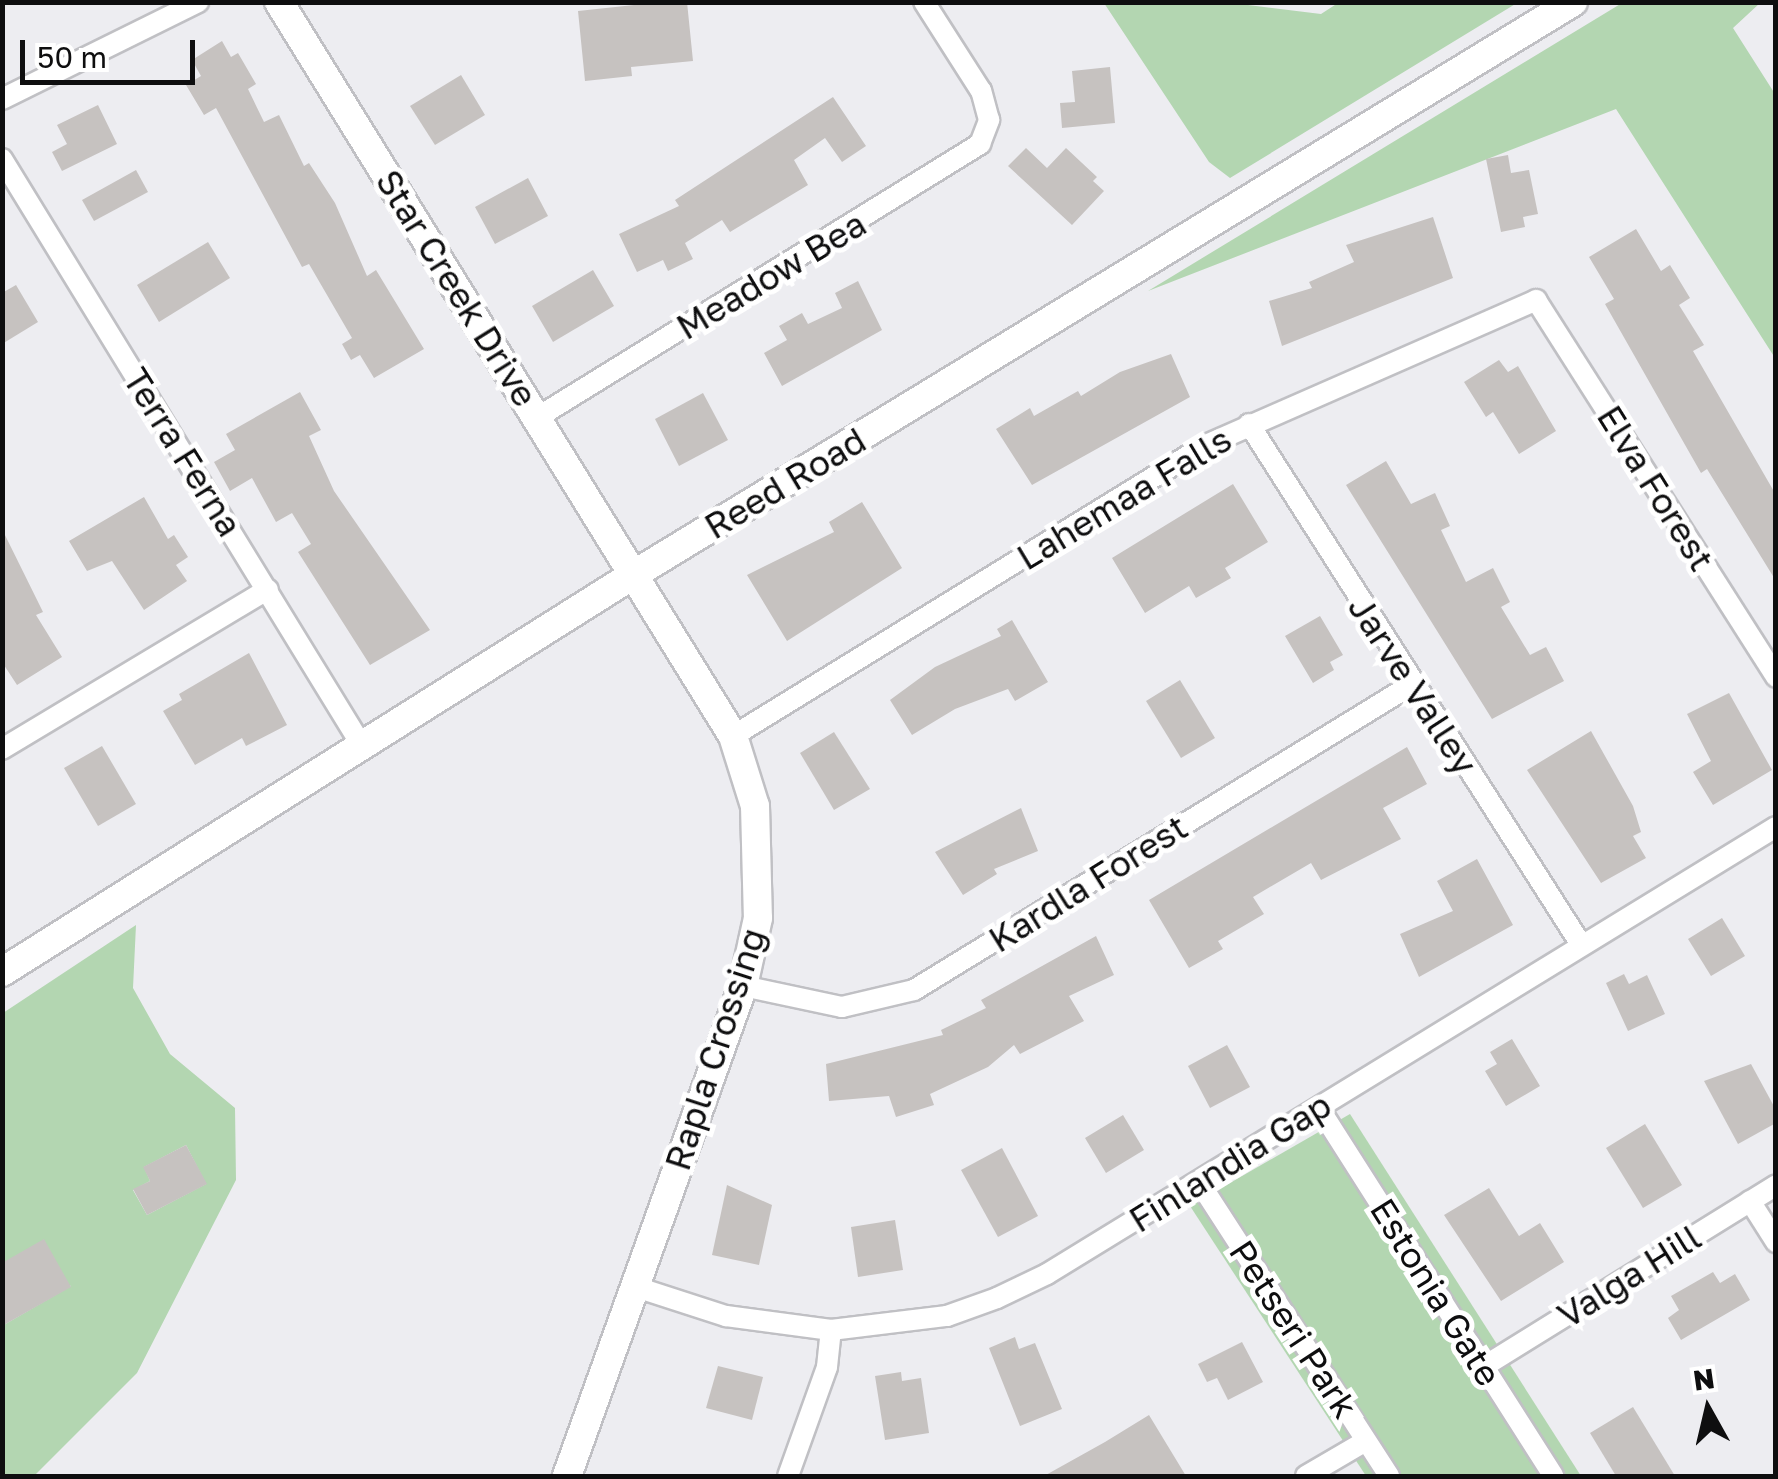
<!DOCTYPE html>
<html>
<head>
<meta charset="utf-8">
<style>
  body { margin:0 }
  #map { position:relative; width:1778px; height:1479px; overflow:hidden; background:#ededf1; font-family:"Golos Text",sans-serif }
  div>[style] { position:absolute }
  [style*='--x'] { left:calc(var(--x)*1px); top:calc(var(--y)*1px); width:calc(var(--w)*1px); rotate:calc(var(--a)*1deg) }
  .green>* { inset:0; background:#b3d6b1 }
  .building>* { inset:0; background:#c6c2c0 }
  .roads { filter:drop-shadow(2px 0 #c0c0c4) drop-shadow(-2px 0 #c0c0c4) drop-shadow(0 2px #c0c0c4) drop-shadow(0 -2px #c0c0c4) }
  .street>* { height:20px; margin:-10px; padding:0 10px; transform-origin:10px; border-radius:10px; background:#fff }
  .secondary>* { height:28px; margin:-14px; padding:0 14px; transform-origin:14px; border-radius:14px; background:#fff }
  span { translate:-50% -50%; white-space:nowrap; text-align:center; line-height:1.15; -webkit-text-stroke:10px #fff; paint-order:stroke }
  .street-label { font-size:35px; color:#0e0e0f }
  .frame { position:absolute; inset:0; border:5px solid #0e0e0f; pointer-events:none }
  .north { position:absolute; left:1658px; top:1359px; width:100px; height:100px; -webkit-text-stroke:8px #fff; paint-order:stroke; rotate:352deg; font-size:28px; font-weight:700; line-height:40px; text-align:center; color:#0e0e0f }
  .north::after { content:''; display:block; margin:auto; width:35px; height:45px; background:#0e0e0f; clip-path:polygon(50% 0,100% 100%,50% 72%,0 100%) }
  .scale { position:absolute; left:20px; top:40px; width:175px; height:45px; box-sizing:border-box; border:5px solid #0e0e0f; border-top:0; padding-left:12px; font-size:30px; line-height:35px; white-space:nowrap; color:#0e0e0f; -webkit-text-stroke:8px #fff; paint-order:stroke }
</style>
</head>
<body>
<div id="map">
  <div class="green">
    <i style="clip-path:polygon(1104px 3px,1232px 3px,1321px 14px,1338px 3px,1517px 3px,1230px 178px,1209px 162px)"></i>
    <i style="clip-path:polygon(1622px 3px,1760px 3px,1733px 28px,1775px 94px,1775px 358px,1616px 109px,1148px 291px)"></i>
    <i style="clip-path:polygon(evenodd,136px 925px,133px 988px,170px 1054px,235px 1108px,236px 1180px,137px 1373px,34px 1476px,3px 1476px,2px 1326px,71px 1286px,3px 1263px,3px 1013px,136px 925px,186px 1145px,206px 1184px,147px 1215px,133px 1190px,150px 1181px,144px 1167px,186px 1145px)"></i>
    <i style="clip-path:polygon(1350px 1114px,1581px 1476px,1366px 1476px,1190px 1206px)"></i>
  </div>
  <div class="building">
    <i style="clip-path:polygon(662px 2px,687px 2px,693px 61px,631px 67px,632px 76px,585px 81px,578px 11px)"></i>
    <i style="clip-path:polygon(222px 41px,231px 57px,238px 53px,256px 84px,248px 89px,264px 122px,279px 115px,304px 166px,309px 163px,335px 203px,367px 276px,376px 270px,424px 349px,374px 378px,360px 355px,351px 360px,342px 344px,352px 338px,309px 264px,302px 267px,216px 108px,204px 115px,186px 85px,201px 76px,192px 60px)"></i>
    <i style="clip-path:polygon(1110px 67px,1115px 123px,1062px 128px,1060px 103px,1075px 102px,1072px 71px)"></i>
    <i style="clip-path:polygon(461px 75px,485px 115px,435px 145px,410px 106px)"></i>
    <i style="clip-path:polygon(833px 97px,866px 146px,842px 162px,825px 138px,794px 160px,808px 185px,730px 232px,722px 220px,685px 243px,693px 259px,668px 271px,663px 260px,637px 272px,619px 234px,679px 206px,675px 200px)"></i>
    <i style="clip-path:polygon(98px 105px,117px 144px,62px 171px,52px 152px,67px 144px,57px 125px)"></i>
    <i style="clip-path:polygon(1026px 148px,1047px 168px,1066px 148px,1097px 177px,1093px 181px,1104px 191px,1072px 225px,1008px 166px)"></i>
    <i style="clip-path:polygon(1508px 155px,1511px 173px,1529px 170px,1538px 214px,1523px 217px,1525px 227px,1501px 232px,1486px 159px)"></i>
    <i style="clip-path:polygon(136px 170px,148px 192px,94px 221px,82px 200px)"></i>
    <i style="clip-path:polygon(528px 178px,548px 216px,495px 244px,475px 207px)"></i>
    <i style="clip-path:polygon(1433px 217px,1453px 278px,1282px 346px,1269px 301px,1312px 288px,1309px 282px,1354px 262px,1346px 245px)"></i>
    <i style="clip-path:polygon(1636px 229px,1661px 271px,1670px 265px,1690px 298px,1679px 305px,1704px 345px,1693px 351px,1776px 495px,1776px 581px,1707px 469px,1701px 473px,1605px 304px,1614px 299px,1589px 257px)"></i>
    <i style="clip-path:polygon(208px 242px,230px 278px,159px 322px,137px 285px)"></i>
    <i style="clip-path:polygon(593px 270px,614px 306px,553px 342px,532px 306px)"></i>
    <i style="clip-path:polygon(858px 281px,882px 330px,782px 386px,764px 353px,787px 340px,779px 326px,802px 313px,808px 324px,842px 308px,835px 293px)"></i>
    <i style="clip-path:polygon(16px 285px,38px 322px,2px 344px,2px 293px)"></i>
    <i style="clip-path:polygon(1171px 354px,1190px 397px,1032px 485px,996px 429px,1030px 408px,1034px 416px,1078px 391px,1081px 396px,1120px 372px)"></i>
    <i style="clip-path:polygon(1499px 360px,1508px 372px,1518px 366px,1556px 431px,1519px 454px,1493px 412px,1486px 417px,1464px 382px)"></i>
    <i style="clip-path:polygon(300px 392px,321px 430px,309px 436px,334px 491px,430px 630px,370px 665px,298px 552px,311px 544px,292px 513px,276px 522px,252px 478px,230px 491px,214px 462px,235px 450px,226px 434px)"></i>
    <i style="clip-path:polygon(703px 393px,728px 440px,679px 466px,655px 419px)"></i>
    <i style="clip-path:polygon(1386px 461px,1411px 504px,1435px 493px,1450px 526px,1441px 530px,1466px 582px,1493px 568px,1510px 602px,1501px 607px,1530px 655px,1546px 647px,1564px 681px,1492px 719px,1346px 485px)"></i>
    <i style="clip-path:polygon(1233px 484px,1268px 542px,1225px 568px,1231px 578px,1196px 598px,1189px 586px,1145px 613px,1112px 558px)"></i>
    <i style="clip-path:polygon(144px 497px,168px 539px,174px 535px,188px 557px,176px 565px,187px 581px,144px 610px,112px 561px,87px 571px,69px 541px)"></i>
    <i style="clip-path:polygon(862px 502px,902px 568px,787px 641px,747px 575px,834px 532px,829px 522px)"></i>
    <i style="clip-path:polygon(2px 529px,43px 612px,36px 615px,62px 657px,17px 685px,2px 662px)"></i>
    <i style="clip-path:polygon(1320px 616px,1343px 655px,1330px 662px,1334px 670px,1313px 683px,1285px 636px)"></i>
    <i style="clip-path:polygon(1012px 620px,1048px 682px,1015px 701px,1008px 689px,955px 709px,912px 735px,890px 700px,935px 667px,1001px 636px,997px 629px)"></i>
    <i style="clip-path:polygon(249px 653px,287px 725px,246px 746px,242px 738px,195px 765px,163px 711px,182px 700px,179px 694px)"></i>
    <i style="clip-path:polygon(1180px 680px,1215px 738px,1181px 758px,1146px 701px)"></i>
    <i style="clip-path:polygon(1729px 693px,1772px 770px,1713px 805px,1693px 772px,1711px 761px,1687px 714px)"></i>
    <i style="clip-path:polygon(1591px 731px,1633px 806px,1641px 832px,1633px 836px,1646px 858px,1601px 883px,1527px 770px)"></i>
    <i style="clip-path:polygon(834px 732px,870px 789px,834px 810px,800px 753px)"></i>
    <i style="clip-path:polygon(102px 746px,136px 804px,98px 826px,64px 768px)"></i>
    <i style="clip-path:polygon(1407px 747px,1427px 784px,1383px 808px,1401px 839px,1321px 880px,1311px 863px,1253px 897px,1264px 914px,1218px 941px,1223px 949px,1189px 968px,1149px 900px)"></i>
    <i style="clip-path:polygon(1021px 808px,1038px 851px,994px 869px,997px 874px,963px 895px,935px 852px)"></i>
    <i style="clip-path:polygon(1477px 859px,1513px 925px,1419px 977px,1400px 934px,1453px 911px,1437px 881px)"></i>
    <i style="clip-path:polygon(1722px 918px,1745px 956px,1711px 976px,1688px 939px)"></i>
    <i style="clip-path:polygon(1096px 936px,1114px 975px,1069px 996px,1084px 1021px,1020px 1054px,1014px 1045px,988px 1067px,930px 1094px,934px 1105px,896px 1117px,889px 1096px,829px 1101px,826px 1064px,943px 1035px,941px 1030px,986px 1008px,981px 1000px)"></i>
    <i style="clip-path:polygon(1624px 974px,1629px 984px,1647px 975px,1665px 1014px,1628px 1031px,1606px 983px)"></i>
    <i style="clip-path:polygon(1512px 1039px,1540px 1086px,1506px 1106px,1485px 1071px,1497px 1064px,1490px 1052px)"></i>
    <i style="clip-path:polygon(1227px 1045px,1250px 1087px,1210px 1108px,1188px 1066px)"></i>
    <i style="clip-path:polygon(1751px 1064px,1776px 1110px,1776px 1123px,1738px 1144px,1704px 1081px)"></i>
    <i style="clip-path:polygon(1123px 1115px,1144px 1150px,1106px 1173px,1085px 1138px)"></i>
    <i style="clip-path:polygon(1645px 1124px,1682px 1185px,1643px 1208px,1606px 1148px)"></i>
    <i style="clip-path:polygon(186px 1145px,207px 1184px,147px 1215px,133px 1189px,150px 1181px,143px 1167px)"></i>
    <i style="clip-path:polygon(1002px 1148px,1038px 1216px,998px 1237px,961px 1170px)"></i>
    <i style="clip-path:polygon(727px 1185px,772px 1205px,759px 1265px,712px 1255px)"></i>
    <i style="clip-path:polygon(1489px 1188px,1519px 1236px,1540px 1223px,1564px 1262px,1501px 1301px,1444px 1215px)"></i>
    <i style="clip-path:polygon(895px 1220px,903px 1270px,858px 1277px,851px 1227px)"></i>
    <i style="clip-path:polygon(44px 1239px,71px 1287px,2px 1326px,2px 1263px)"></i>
    <i style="clip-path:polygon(1713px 1272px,1720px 1283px,1735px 1274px,1750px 1300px,1681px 1340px,1668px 1318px,1679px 1310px,1671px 1296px)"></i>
    <i style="clip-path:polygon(1015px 1337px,1019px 1349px,1035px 1343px,1062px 1409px,1020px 1426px,989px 1348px)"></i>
    <i style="clip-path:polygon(1242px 1342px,1263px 1382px,1228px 1400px,1217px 1378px,1207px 1382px,1198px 1364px)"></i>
    <i style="clip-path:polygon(718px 1366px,763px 1377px,752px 1420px,706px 1408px)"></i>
    <i style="clip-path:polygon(901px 1372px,902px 1381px,921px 1378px,929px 1433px,885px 1440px,875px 1376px)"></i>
    <i style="clip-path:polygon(1633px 1407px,1675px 1476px,1616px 1476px,1590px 1433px)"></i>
    <i style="clip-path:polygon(1149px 1415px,1186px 1476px,1044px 1476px,1105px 1442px)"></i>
  </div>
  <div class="roads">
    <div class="street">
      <i style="--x:2;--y:99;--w:219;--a:-26.3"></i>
      <i style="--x:2;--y:159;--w:689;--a:58.48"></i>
      <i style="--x:538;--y:417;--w:520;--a:-31.7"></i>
      <i style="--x:980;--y:144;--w:26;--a:-69"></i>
      <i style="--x:989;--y:120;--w:30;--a:-105"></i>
      <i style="--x:981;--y:91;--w:106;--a:-122.6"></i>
      <i style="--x:1249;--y:424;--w:616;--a:57.47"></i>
      <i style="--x:733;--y:736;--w:553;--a:-31.62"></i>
      <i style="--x:1204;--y:446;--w:363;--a:-23.7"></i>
      <i style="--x:1536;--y:300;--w:447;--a:57.5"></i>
      <i style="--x:2;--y:749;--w:310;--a:-31"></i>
      <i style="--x:743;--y:986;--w:101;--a:12"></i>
      <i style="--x:842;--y:1007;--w:74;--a:-13.3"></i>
      <i style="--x:914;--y:990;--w:583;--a:-31.54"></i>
      <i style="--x:1319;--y:1108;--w:436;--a:57.5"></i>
      <i style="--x:1199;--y:1182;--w:350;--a:57.1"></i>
      <i style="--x:1750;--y:1201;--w:49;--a:57.6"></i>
      <i style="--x:636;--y:1287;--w:95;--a:17.9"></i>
      <i style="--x:726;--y:1316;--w:106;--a:7.6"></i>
      <i style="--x:831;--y:1330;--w:117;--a:-6.9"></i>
      <i style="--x:947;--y:1316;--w:53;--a:-19.8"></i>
      <i style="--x:997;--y:1298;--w:55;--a:-25.6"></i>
      <i style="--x:1047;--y:1274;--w:855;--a:-31.52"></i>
      <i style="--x:1483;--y:1367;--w:345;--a:-31.8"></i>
      <i style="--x:788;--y:1476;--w:116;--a:-70.3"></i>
      <i style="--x:827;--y:1367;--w:37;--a:-84"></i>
      <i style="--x:1306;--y:1476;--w:69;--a:-30.3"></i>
    </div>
    <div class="secondary">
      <i style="--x:279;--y:2;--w:863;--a:58.26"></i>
      <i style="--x:733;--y:736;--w:73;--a:72.6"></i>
      <i style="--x:755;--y:806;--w:112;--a:88.5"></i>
      <i style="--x:758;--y:918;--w:70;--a:102.4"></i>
      <i style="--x:743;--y:986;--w:521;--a:109.76"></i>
      <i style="--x:2;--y:972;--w:745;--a:-32.18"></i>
      <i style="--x:633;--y:575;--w:1101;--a:-31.37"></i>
    </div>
  </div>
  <div class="street-label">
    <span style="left:771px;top:275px;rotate:-31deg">Meadow Bea</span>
    <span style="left:457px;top:288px;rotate:58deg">Star Creek Drive</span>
    <span style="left:183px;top:452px;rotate:58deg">Terra Ferna</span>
    <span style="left:785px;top:483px;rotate:-31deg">Reed Road</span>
    <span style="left:1656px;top:488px;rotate:58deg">Elva Forest</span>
    <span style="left:1124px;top:498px;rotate:-31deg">Lahemaa Falls</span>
    <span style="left:1413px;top:685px;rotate:57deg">Jarve Valley</span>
    <span style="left:1088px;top:883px;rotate:-32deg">Kardla Forest</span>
    <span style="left:715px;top:1049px;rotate:-72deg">Rapla Crossing</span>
    <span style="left:1230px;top:1162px;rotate:-32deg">Finlandia Gap</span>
    <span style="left:1629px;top:1276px;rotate:-32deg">Valga Hill</span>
    <span style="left:1436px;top:1292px;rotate:58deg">Estonia Gate</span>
    <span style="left:1294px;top:1329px;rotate:57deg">Petseri Park</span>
  </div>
  <div class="frame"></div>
  <div class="north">N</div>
  <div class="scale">50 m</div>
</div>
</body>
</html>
